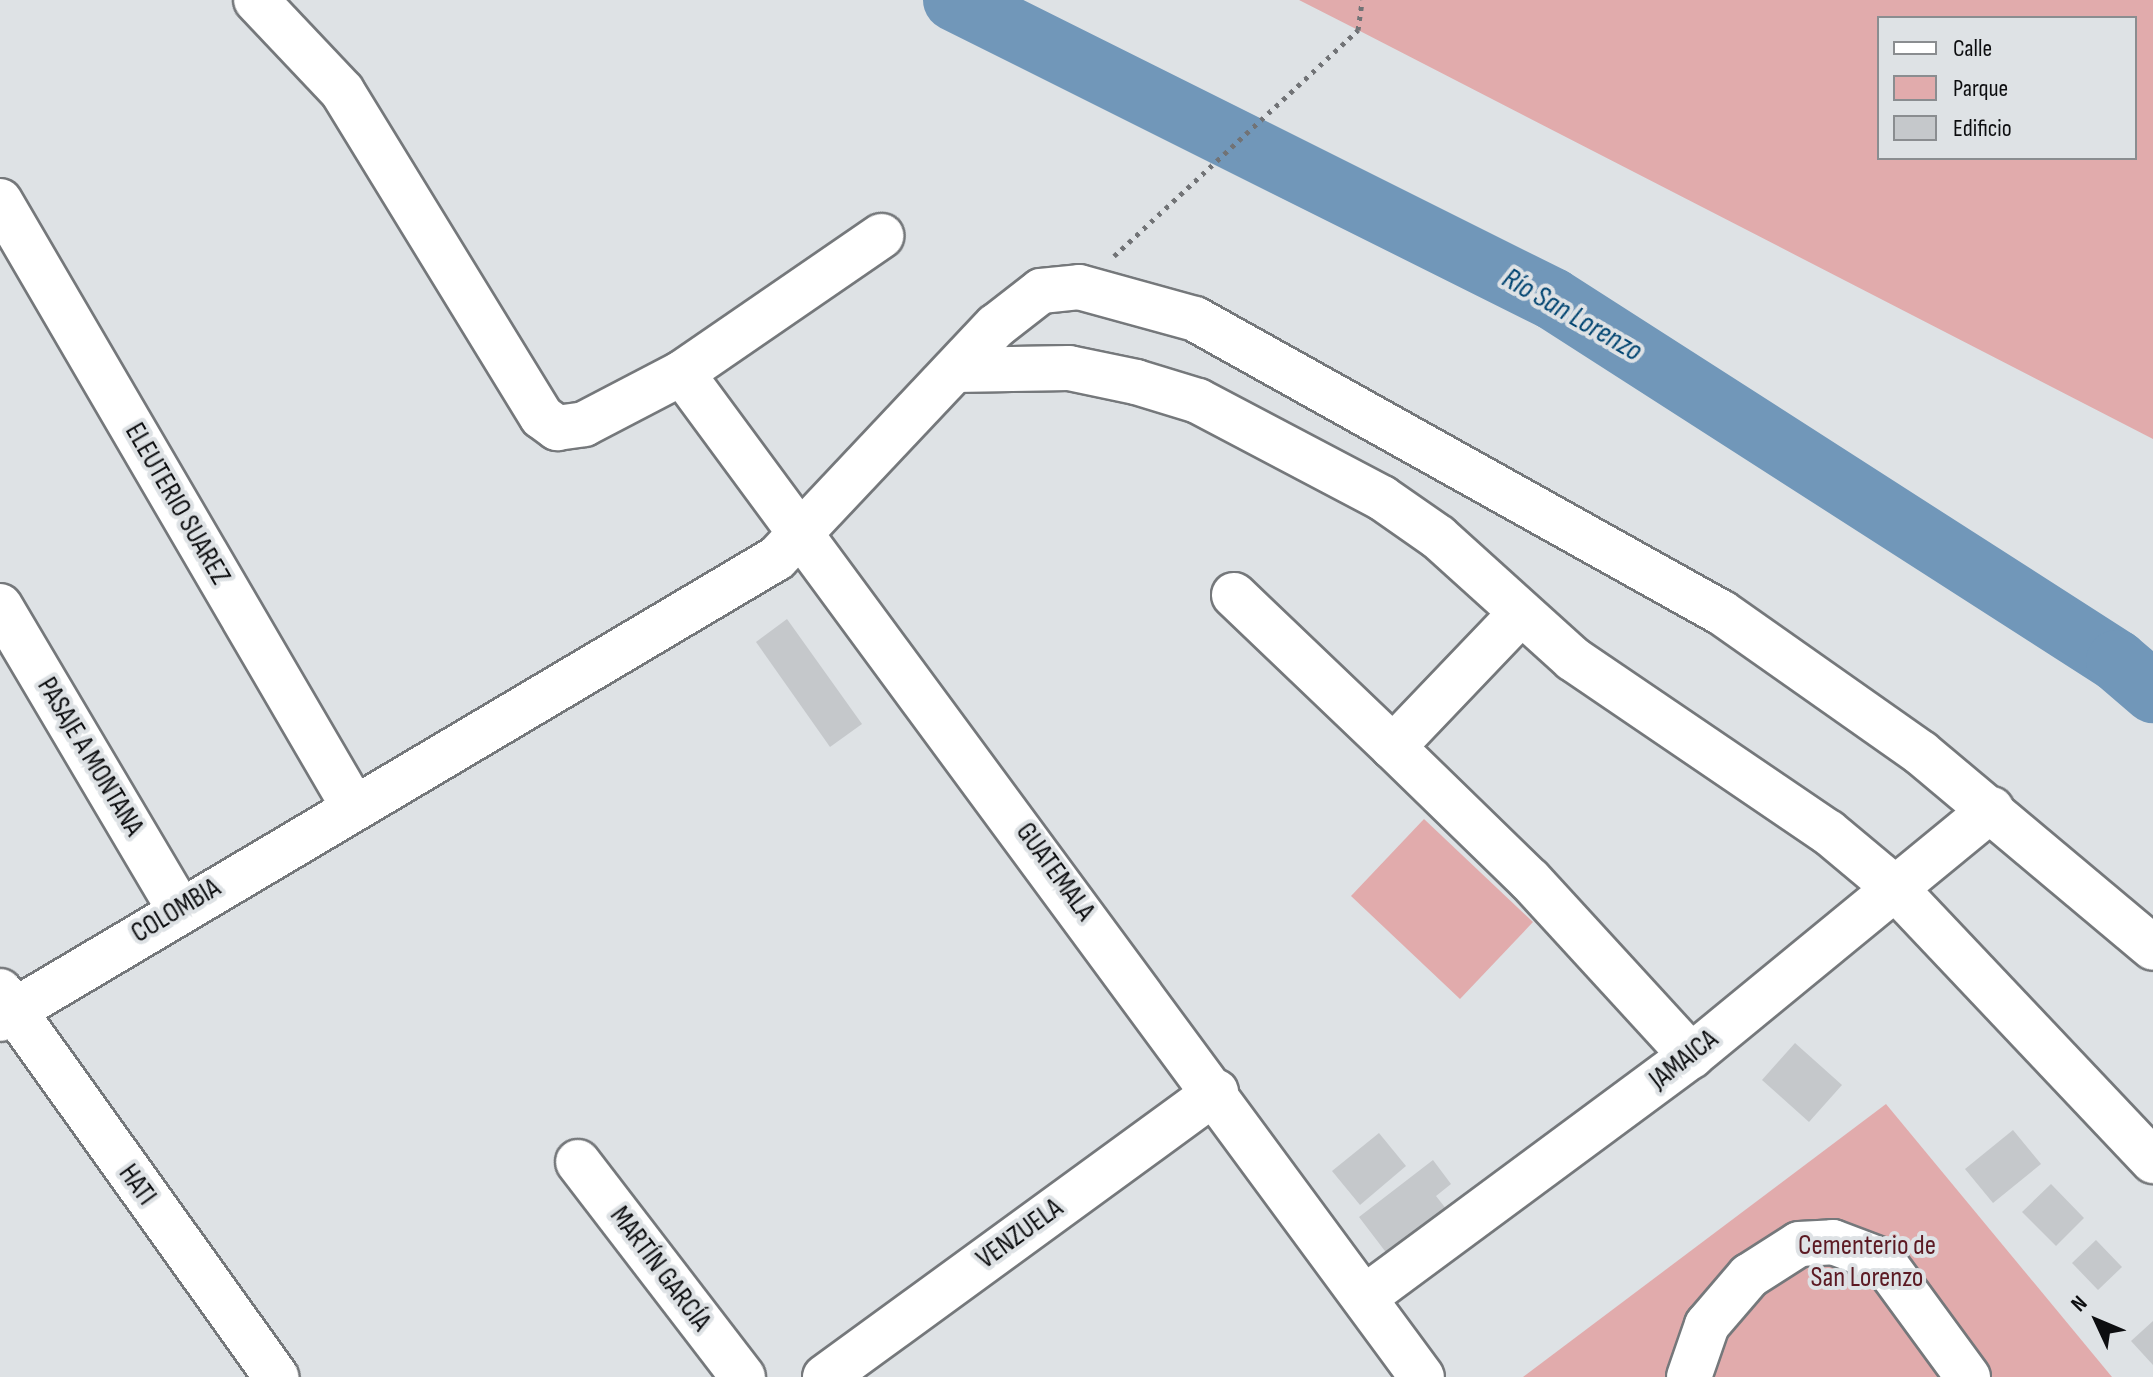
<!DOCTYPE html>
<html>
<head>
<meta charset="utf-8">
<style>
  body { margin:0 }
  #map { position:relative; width:2153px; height:1377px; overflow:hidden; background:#dee2e5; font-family:"Sofia Sans Condensed",sans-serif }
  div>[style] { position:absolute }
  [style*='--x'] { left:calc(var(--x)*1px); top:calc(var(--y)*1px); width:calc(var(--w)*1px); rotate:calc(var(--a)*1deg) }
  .green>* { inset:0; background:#e1abac }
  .river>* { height:62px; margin:-31px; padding:0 31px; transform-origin:31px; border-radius:31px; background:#7197b9 }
  .building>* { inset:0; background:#c5c8cb }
  .path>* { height:5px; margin-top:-2.5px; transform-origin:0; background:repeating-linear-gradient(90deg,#717376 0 4px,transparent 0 10px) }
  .roads { filter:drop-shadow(2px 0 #75787b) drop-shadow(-2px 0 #75787b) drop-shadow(0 2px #75787b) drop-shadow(0 -2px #75787b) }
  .minor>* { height:44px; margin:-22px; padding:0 22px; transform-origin:22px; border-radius:22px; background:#fff }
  span { translate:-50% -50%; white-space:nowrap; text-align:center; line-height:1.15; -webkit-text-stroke:8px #dee2e5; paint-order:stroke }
  .street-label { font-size:28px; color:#0d0e10 }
  .park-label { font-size:28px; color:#5c1a23 }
  .water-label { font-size:30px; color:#024571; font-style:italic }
  .legend { position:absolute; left:1877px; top:16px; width:260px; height:144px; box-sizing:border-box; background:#dee2e5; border:2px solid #8a8d90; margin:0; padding:10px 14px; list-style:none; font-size:24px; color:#0d0e10 }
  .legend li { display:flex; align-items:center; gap:16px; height:40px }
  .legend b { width:40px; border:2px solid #8a8d90 }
  .north { position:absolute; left:2057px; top:1281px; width:80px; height:80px; -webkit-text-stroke:6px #dee2e5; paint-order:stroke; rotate:314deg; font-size:22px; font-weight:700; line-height:32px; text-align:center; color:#0d0e10 }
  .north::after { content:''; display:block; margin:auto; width:28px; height:36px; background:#0d0e10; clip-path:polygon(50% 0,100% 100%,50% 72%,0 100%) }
</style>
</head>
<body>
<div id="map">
  <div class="green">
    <i style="clip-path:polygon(evenodd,1299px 0,2153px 0,2153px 439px,1358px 30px,1299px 0,2135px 18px,2135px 158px,1879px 158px,1879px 18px,2135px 18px)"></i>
    <i style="clip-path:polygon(1424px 819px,1533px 922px,1460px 999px,1351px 896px)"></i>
    <i style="clip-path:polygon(1886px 1104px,2112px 1377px,1523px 1377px)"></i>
  </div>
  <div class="river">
    <i style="--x:954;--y:0;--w:669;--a:26.53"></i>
    <i style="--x:1553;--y:299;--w:670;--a:32.69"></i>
    <i style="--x:2117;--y:661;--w:48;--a:40.7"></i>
  </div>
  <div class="building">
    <i style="clip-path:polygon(787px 619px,862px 724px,830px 747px,756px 642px)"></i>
    <i style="clip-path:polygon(1795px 1043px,1842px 1085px,1809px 1122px,1762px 1080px)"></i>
    <i style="clip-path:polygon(2013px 1130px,2041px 1164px,1993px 1203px,1965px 1169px)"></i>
    <i style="clip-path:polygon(1379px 1133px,1406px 1166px,1360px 1205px,1332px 1171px)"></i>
    <i style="clip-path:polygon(1433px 1160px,1451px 1184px,1436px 1196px,1447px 1210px,1388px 1255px,1359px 1217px)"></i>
    <i style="clip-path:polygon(2051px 1184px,2084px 1218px,2056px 1246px,2022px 1212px)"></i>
    <i style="clip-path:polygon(2096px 1240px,2122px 1267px,2098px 1290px,2072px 1263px)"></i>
    <i style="clip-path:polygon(2153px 1321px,2153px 1365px,2131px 1341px)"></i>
  </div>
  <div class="path">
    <i style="--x:1114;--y:256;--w:333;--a:-42.8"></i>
    <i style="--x:1358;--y:30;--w:30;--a:-82"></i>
  </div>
  <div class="roads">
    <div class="minor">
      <i style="--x:256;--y:0;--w:125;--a:46.6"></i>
      <i style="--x:342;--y:91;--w:382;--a:58.5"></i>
      <i style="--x:542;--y:417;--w:19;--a:36"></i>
      <i style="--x:557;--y:428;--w:27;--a:-8"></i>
      <i style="--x:584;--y:424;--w:110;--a:-27.5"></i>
      <i style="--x:682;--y:373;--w:242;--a:-34.5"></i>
      <i style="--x:0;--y:201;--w:700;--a:59.74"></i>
      <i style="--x:955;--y:370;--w:114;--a:-1"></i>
      <i style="--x:1069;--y:368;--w:68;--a:11.8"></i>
      <i style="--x:1136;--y:382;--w:65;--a:17"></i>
      <i style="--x:1198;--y:401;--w:208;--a:27.8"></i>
      <i style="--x:1382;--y:498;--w:68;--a:34.9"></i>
      <i style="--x:1438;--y:537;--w:182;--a:42.1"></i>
      <i style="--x:1573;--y:659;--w:308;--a:34.2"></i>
      <i style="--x:1828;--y:832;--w:87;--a:39.9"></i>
      <i style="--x:1895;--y:888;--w:376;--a:46.6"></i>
      <i style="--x:682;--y:373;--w:1247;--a:53.61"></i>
      <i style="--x:1234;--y:595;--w:220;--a:43.7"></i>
      <i style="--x:1393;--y:747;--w:182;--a:-46.3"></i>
      <i style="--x:0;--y:606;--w:352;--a:59.4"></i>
      <i style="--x:1393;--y:747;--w:191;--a:44.2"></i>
      <i style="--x:1530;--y:880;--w:239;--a:47.5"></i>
      <i style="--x:0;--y:991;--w:475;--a:54.4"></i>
      <i style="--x:0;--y:1019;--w:903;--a:-30.68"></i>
      <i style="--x:777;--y:558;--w:319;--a:-46.7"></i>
      <i style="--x:996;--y:326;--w:57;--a:-37.9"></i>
      <i style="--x:1041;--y:291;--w:38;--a:-6"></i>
      <i style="--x:1079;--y:287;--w:120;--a:15.4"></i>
      <i style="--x:1195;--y:319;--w:603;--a:29.16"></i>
      <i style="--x:1722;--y:613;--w:243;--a:35.1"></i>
      <i style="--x:1921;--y:753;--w:303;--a:40"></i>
      <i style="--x:578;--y:1162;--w:271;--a:52.5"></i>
      <i style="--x:1365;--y:1297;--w:405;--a:-36.5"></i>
      <i style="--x:1691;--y:1056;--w:389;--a:-39.4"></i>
      <i style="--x:825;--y:1377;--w:484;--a:-36.1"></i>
      <i style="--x:1689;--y:1377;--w:55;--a:-70.9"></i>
      <i style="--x:1707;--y:1325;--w:65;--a:-49.4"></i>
      <i style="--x:1749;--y:1276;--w:59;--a:-32.6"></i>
      <i style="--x:1799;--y:1244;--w:34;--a:-3"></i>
      <i style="--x:1833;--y:1242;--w:53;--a:20.8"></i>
      <i style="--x:1883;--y:1261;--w:144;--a:53.8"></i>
    </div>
  </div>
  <div class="street-label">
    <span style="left:177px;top:504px;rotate:60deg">ELEUTERIO SUAREZ</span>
    <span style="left:90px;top:757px;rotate:59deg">PASAJE A MONTANA</span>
    <span style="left:1055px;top:872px;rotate:54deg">GUATEMALA</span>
    <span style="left:176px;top:911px;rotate:-31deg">COLOMBIA</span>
    <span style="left:1684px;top:1060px;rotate:-38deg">JAMAICA</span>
    <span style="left:137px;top:1185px;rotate:54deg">HATI</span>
    <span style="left:1020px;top:1234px;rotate:-36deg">VENZUELA</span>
    <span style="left:660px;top:1269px;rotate:53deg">MARTÍN GARCÍA</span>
  </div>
  <div class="park-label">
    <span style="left:1867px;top:1262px">Cementerio de<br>San Lorenzo</span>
  </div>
  <div class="water-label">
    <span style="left:1572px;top:315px;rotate:30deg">Río San Lorenzo</span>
  </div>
  <ul class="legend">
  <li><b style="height:10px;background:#fff"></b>Calle</li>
  <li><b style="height:22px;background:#e1abac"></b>Parque</li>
  <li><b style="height:22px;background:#c5c8cb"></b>Edificio</li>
  </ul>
  <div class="north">N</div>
</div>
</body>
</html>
